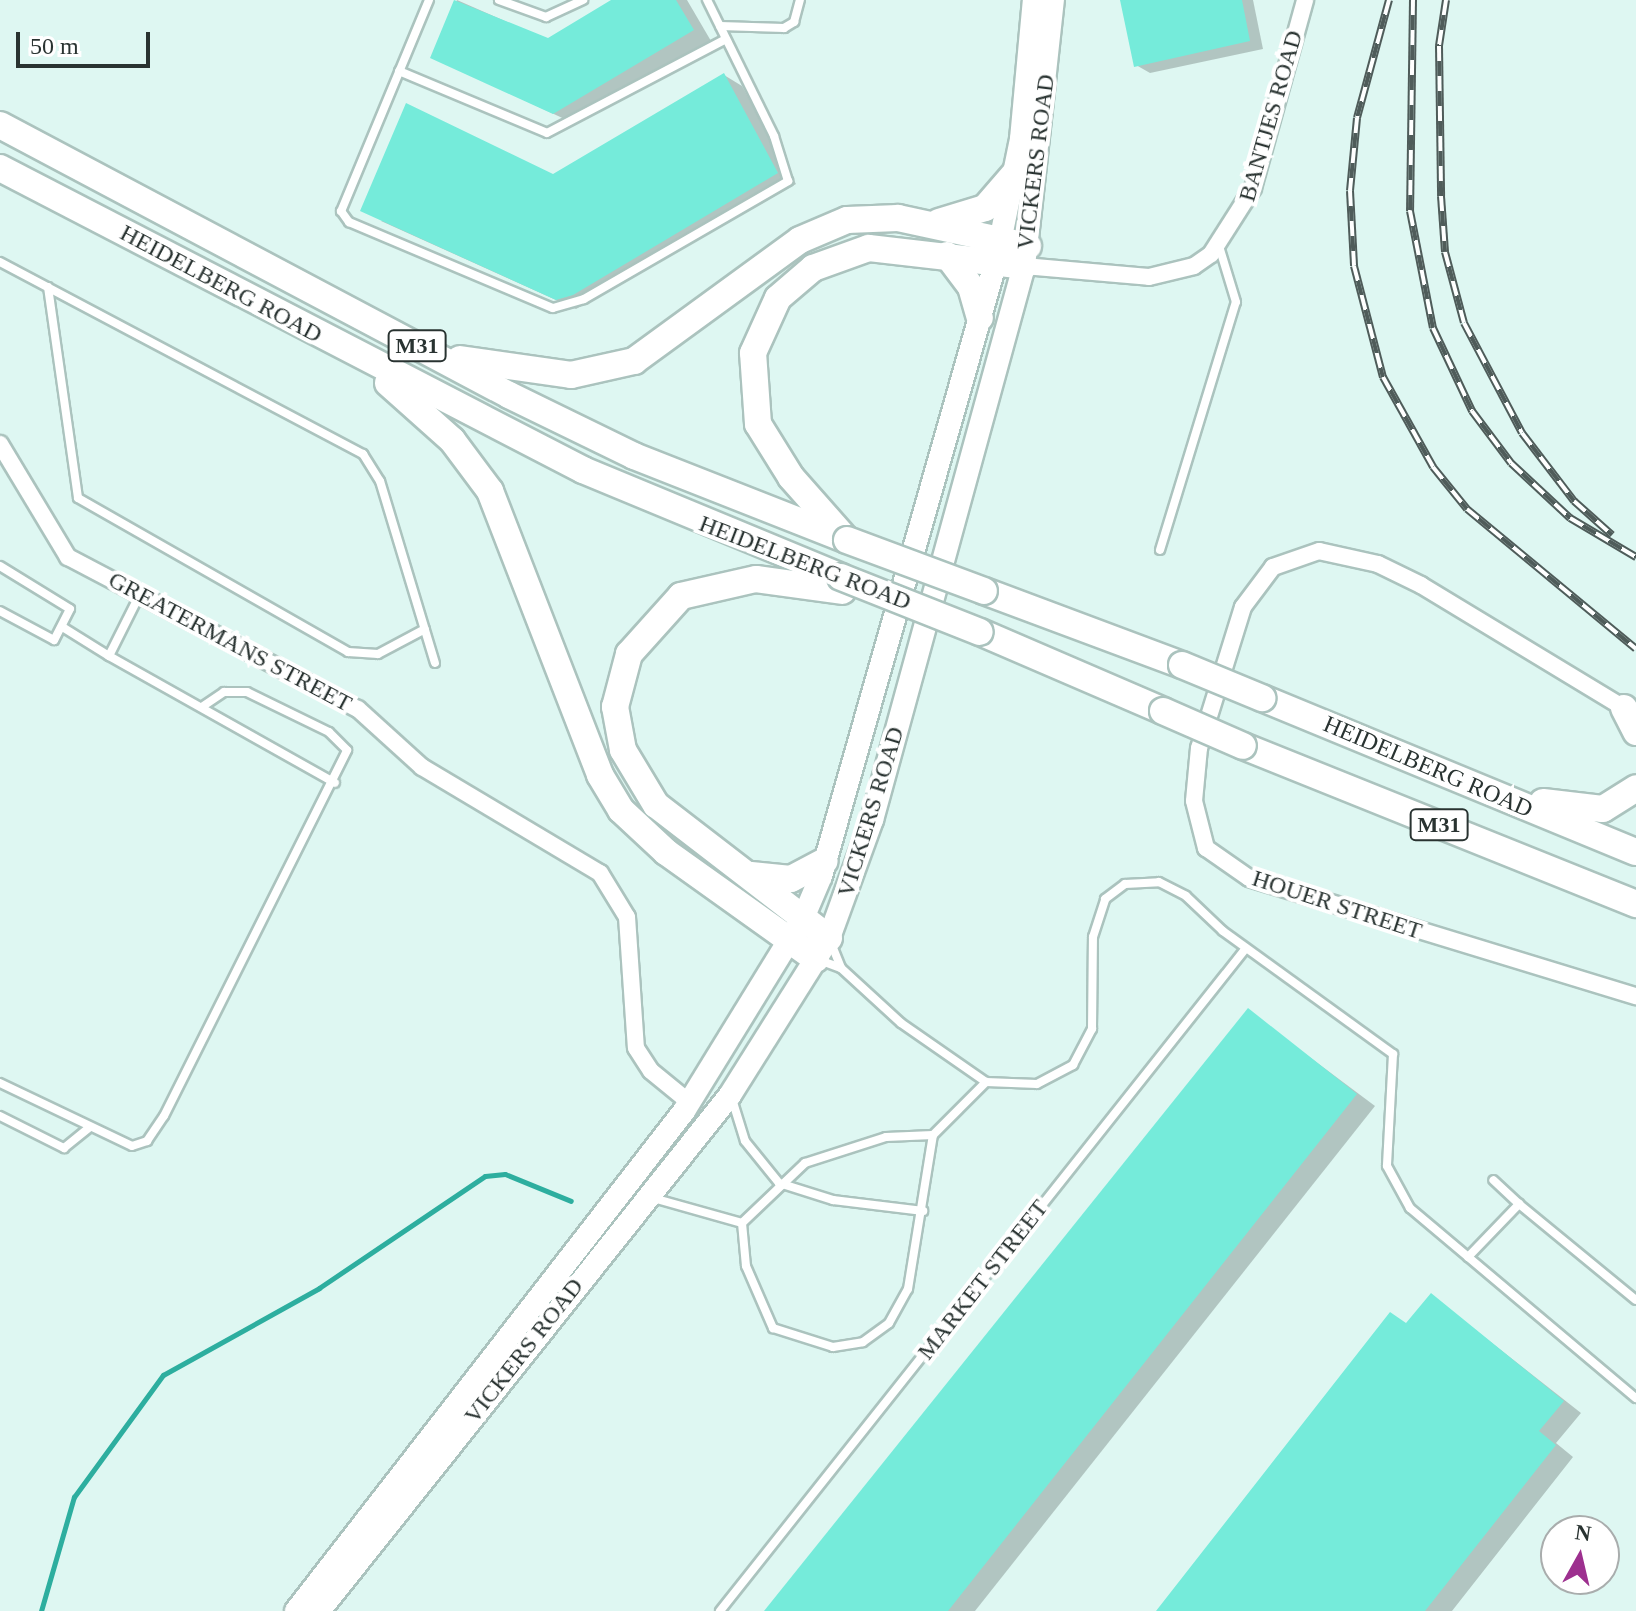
<!DOCTYPE html>
<html>
<head>
<meta charset="utf-8">
<style>
  body { margin:0 }
  #map { position:relative; width:1636px; height:1611px; overflow:hidden; background:#def7f2; font-family:Georgia,serif }
  div>[style] { position:absolute }
  [style*='--x'] { left:calc(var(--x)*1px); top:calc(var(--y)*1px); width:calc(var(--w)*1px); rotate:calc(var(--a)*1deg) }
  .shadow>* { inset:0; background:#0003 }
  .stream>* { height:5px; margin:-2.5px; padding:0 2.5px; transform-origin:2.5px; border-radius:2.5px; background:#2dae9f }
  .building>* { inset:0; background:#75ebda }
  .roads { filter:drop-shadow(2px 0 #abc3be) drop-shadow(-2px 0 #abc3be) drop-shadow(0 2px #abc3be) drop-shadow(0 -2px #abc3be) }
  .service>* { height:8px; margin:-4px; padding:0 4px; transform-origin:4px; border-radius:4px; background:#fff }
  .minor>* { height:16px; margin:-8px; padding:0 8px; transform-origin:8px; border-radius:8px; background:#fff }
  .secondary>* { height:22px; margin:-11px; padding:0 11px; transform-origin:11px; border-radius:11px; background:#fff }
  .primary>* { height:26px; margin:-13px; padding:0 13px; transform-origin:13px; border-radius:13px; background:#fff }
  .rail>* { height:8px; margin-top:-4px; transform-origin:0; background:repeating-linear-gradient(90deg,#fff 0 15px,#4f5c5a 0 30px); box-sizing:border-box; border-block:2px solid #4f5c5a }
  .bridges { filter:drop-shadow(2px 0 #abc3be) drop-shadow(-2px 0 #abc3be) drop-shadow(0 2px #abc3be) drop-shadow(0 -2px #abc3be) }
  .primary-bridge>* { height:26px; margin:-13px; padding:0 13px; transform-origin:13px; border-radius:13px; background:#fff }
  span { translate:-50% -50%; white-space:nowrap; text-align:center; line-height:1.15; -webkit-text-stroke:8px #fff; paint-order:stroke }
  .shield-label span { padding:2px 6px; background:#fff; border:2px solid; border-radius:6px; -webkit-text-stroke-width:0 }
  .shield-label { font-size:22px; color:#293331; font-weight:700 }
  .street-label { font-size:24px; color:#293331 }
  .north { position:absolute; left:1540px; top:1515px; width:80px; height:80px; box-sizing:border-box; background:#fff; border:2px solid #a9adad; border-radius:50%; rotate:8deg; font-size:22px; font-weight:700; line-height:32px; text-align:center; color:#293331 }
  .north::after { content:''; display:block; margin:auto; width:28px; height:36px; background:#9d308f; clip-path:polygon(50% 0,100% 100%,50% 72%,0 100%) }
  .scale { position:absolute; left:16px; top:32px; width:134px; height:36px; box-sizing:border-box; border:4px solid #293331; border-top:0; padding-left:10px; font-size:24px; line-height:28px; white-space:nowrap; color:#293331; -webkit-text-stroke:6px #fff; paint-order:stroke }
</style>
</head>
<body>
<div id="map">
  <div class="shadow">
    <i style="clip-path:polygon(457px 0,548px 40px,615px 0,687px 0,711px 41px,573px 123px,432px 57px)"></i>
    <i style="clip-path:polygon(1122px 0,1253px 0,1263px 49px,1150px 73px,1136px 65px)"></i>
    <i style="clip-path:polygon(724px 75px,742px 86px,796px 184px,576px 309px,381px 221px,553px 176px)"></i>
    <i style="clip-path:polygon(1248px 1011px,1375px 1106px,975px 1611px,766px 1611px)"></i>
    <i style="clip-path:polygon(1432px 1296px,1581px 1413px,1556px 1443px,1573px 1457px,1452px 1611px,1158px 1611px)"></i>
  </div>
  <div class="stream">
    <i style="--x:41;--y:1611;--w:119;--a:-73.9"></i>
    <i style="--x:74;--y:1497;--w:151;--a:-53.9"></i>
    <i style="--x:163;--y:1375;--w:179;--a:-29.1"></i>
    <i style="--x:319;--y:1288;--w:200;--a:-34"></i>
    <i style="--x:485;--y:1176;--w:20;--a:-6"></i>
    <i style="--x:505;--y:1174;--w:71;--a:22.2"></i>
  </div>
  <div class="building">
    <i style="clip-path:polygon(454px 0,548px 38px,611px 0,676px 0,694px 30px,553px 114px,430px 58px)"></i>
    <i style="clip-path:polygon(1120px 0,1242px 0,1250px 41px,1134px 67px)"></i>
    <i style="clip-path:polygon(724px 73px,778px 173px,573px 295px,556px 300px,360px 211px,406px 103px,553px 174px)"></i>
    <i style="clip-path:polygon(1248px 1008px,1357px 1094px,948px 1611px,764px 1611px)"></i>
    <i style="clip-path:polygon(1431px 1293px,1564px 1401px,1539px 1431px,1556px 1445px,1425px 1611px,1156px 1611px,1390px 1312px,1406px 1323px)"></i>
  </div>
  <div class="roads">
    <div class="service">
      <i style="--x:429;--y:0;--w:229;--a:112.6"></i>
      <i style="--x:341;--y:211;--w:14;--a:54"></i>
      <i style="--x:349;--y:222;--w:221;--a:22.9"></i>
      <i style="--x:553;--y:308;--w:32;--a:-16"></i>
      <i style="--x:584;--y:299;--w:236;--a:-30"></i>
      <i style="--x:788;--y:181;--w:47;--a:-107.3"></i>
      <i style="--x:774;--y:136;--w:152;--a:-116.2"></i>
      <i style="--x:499;--y:0;--w:50;--a:19.9"></i>
      <i style="--x:546;--y:17;--w:41;--a:-24.7"></i>
      <i style="--x:720;--y:26;--w:64;--a:1.8"></i>
      <i style="--x:784;--y:28;--w:12;--a:-31"></i>
      <i style="--x:794;--y:22;--w:23;--a:-75"></i>
      <i style="--x:399;--y:71;--w:160;--a:22.7"></i>
      <i style="--x:547;--y:133;--w:202;--a:-27.7"></i>
      <i style="--x:0;--y:262;--w:411;--a:27.9"></i>
      <i style="--x:363;--y:454;--w:32;--a:58"></i>
      <i style="--x:380;--y:481;--w:190;--a:73.2"></i>
      <i style="--x:48;--y:287;--w:213;--a:81.9"></i>
      <i style="--x:78;--y:498;--w:311;--a:29.7"></i>
      <i style="--x:348;--y:652;--w:30;--a:4"></i>
      <i style="--x:378;--y:654;--w:53;--a:-28"></i>
      <i style="--x:1160;--y:550;--w:259;--a:-73"></i>
      <i style="--x:1236;--y:302;--w:59;--a:-106.9"></i>
      <i style="--x:0;--y:566;--w:82;--a:31.6"></i>
      <i style="--x:70;--y:609;--w:35;--a:117"></i>
      <i style="--x:54;--y:640;--w:61;--a:-151.8"></i>
      <i style="--x:139;--y:596;--w:67;--a:116.6"></i>
      <i style="--x:109;--y:656;--w:259;--a:29.3"></i>
      <i style="--x:64;--y:628;--w:53;--a:31.9"></i>
      <i style="--x:831;--y:943;--w:27;--a:68"></i>
      <i style="--x:819;--y:960;--w:23;--a:20"></i>
      <i style="--x:841;--y:968;--w:81;--a:42.5"></i>
      <i style="--x:901;--y:1023;--w:103;--a:34.8"></i>
      <i style="--x:986;--y:1082;--w:51;--a:2.2"></i>
      <i style="--x:1037;--y:1084;--w:41;--a:-27.8"></i>
      <i style="--x:1073;--y:1065;--w:41;--a:-62.2"></i>
      <i style="--x:1092;--y:1029;--w:92;--a:-89.4"></i>
      <i style="--x:1093;--y:937;--w:40;--a:-72"></i>
      <i style="--x:1105;--y:899;--w:25;--a:-37"></i>
      <i style="--x:1125;--y:884;--w:34;--a:-3"></i>
      <i style="--x:1159;--y:882;--w:30;--a:27"></i>
      <i style="--x:1186;--y:896;--w:51;--a:43.4"></i>
      <i style="--x:1223;--y:931;--w:210;--a:35.9"></i>
      <i style="--x:1393;--y:1054;--w:112;--a:93.1"></i>
      <i style="--x:1387;--y:1166;--w:48;--a:61.3"></i>
      <i style="--x:1410;--y:1208;--w:295;--a:40.1"></i>
      <i style="--x:0;--y:1083;--w:146;--a:25.5"></i>
      <i style="--x:132;--y:1146;--w:16;--a:-18"></i>
      <i style="--x:147;--y:1141;--w:30;--a:-56"></i>
      <i style="--x:164;--y:1116;--w:409;--a:-63.4"></i>
      <i style="--x:347;--y:750;--w:25;--a:-135"></i>
      <i style="--x:329;--y:732;--w:91;--a:-154"></i>
      <i style="--x:247;--y:692;--w:23;--a:180"></i>
      <i style="--x:224;--y:692;--w:25;--a:146"></i>
      <i style="--x:732;--y:1099;--w:44;--a:72.8"></i>
      <i style="--x:745;--y:1141;--w:54;--a:51"></i>
      <i style="--x:779;--y:1183;--w:57;--a:17.5"></i>
      <i style="--x:833;--y:1200;--w:91;--a:7"></i>
      <i style="--x:0;--y:1116;--w:72;--a:26.6"></i>
      <i style="--x:64;--y:1148;--w:32;--a:-39"></i>
      <i style="--x:653;--y:1198;--w:92;--a:15.7"></i>
      <i style="--x:742;--y:1223;--w:87;--a:-43.6"></i>
      <i style="--x:805;--y:1163;--w:85;--a:-17.8"></i>
      <i style="--x:886;--y:1137;--w:47;--a:-2.4"></i>
      <i style="--x:933;--y:1135;--w:75;--a:-45"></i>
      <i style="--x:1519;--y:1204;--w:151;--a:39.4"></i>
      <i style="--x:742;--y:1223;--w:43;--a:84.7"></i>
      <i style="--x:746;--y:1266;--w:68;--a:66.5"></i>
      <i style="--x:773;--y:1328;--w:63;--a:17.6"></i>
      <i style="--x:833;--y:1347;--w:30;--a:-9"></i>
      <i style="--x:863;--y:1342;--w:32;--a:-36"></i>
      <i style="--x:889;--y:1323;--w:39;--a:-61"></i>
      <i style="--x:908;--y:1289;--w:156;--a:-80.8"></i>
      <i style="--x:1468;--y:1257;--w:74;--a:-46.1"></i>
      <i style="--x:1519;--y:1204;--w:35;--a:-137"></i>
      <i style="--x:720;--y:1611;--w:846;--a:-51.57"></i>
    </div>
    <div class="minor">
      <i style="--x:1024;--y:266;--w:125;--a:5"></i>
      <i style="--x:1149;--y:277;--w:46;--a:-13.7"></i>
      <i style="--x:1194;--y:266;--w:21;--a:-35"></i>
      <i style="--x:1211;--y:254;--w:78;--a:-57.5"></i>
      <i style="--x:1253;--y:188;--w:195;--a:-74.5"></i>
      <i style="--x:0;--y:444;--w:132;--a:59"></i>
      <i style="--x:68;--y:557;--w:327;--a:27.7"></i>
      <i style="--x:358;--y:709;--w:86;--a:42.2"></i>
      <i style="--x:422;--y:767;--w:207;--a:30.8"></i>
      <i style="--x:600;--y:873;--w:52;--a:58.5"></i>
      <i style="--x:627;--y:917;--w:131;--a:86.1"></i>
      <i style="--x:636;--y:1048;--w:27;--a:57"></i>
      <i style="--x:651;--y:1071;--w:49;--a:39.2"></i>
      <i style="--x:1624;--y:708;--w:237;--a:-148.8"></i>
      <i style="--x:1421;--y:585;--w:48;--a:-154"></i>
      <i style="--x:1378;--y:564;--w:60;--a:-167.6"></i>
      <i style="--x:1319;--y:551;--w:49;--a:160.8"></i>
      <i style="--x:1273;--y:567;--w:50;--a:126.9"></i>
      <i style="--x:1243;--y:607;--w:148;--a:107.3"></i>
      <i style="--x:1199;--y:748;--w:53;--a:95.4"></i>
      <i style="--x:1194;--y:801;--w:49;--a:75.7"></i>
      <i style="--x:1206;--y:848;--w:52;--a:34.9"></i>
      <i style="--x:1249;--y:878;--w:405;--a:17"></i>
    </div>
    <div class="secondary">
      <i style="--x:296;--y:1611;--w:633;--a:-52.19"></i>
      <i style="--x:684;--y:1111;--w:229;--a:-58.4"></i>
      <i style="--x:804;--y:916;--w:43;--a:-67"></i>
      <i style="--x:821;--y:876;--w:639;--a:-74.12"></i>
      <i style="--x:996;--y:261;--w:125;--a:-78.4"></i>
      <i style="--x:1021;--y:139;--w:140;--a:-84.7"></i>
      <i style="--x:319;--y:1611;--w:660;--a:-51.46"></i>
      <i style="--x:730;--y:1095;--w:186;--a:-57.8"></i>
      <i style="--x:829;--y:938;--w:126;--a:-70"></i>
      <i style="--x:872;--y:820;--w:574;--a:-74.66"></i>
      <i style="--x:1024;--y:266;--w:268;--a:-83.8"></i>
    </div>
    <div class="primary">
      <i style="--x:0;--y:125;--w:576;--a:27.94"></i>
      <i style="--x:509;--y:395;--w:139;--a:26"></i>
      <i style="--x:634;--y:456;--w:229;--a:21.5"></i>
      <i style="--x:0;--y:168;--w:657;--a:27.38"></i>
      <i style="--x:583;--y:470;--w:279;--a:22.5"></i>
      <i style="--x:939;--y:222;--w:48;--a:-16.9"></i>
      <i style="--x:985;--y:208;--w:48;--a:-49.3"></i>
      <i style="--x:947;--y:255;--w:40;--a:53"></i>
      <i style="--x:971;--y:287;--w:32;--a:74"></i>
      <i style="--x:460;--y:359;--w:112;--a:8.2"></i>
      <i style="--x:571;--y:375;--w:65;--a:-12.5"></i>
      <i style="--x:634;--y:361;--w:205;--a:-36.1"></i>
      <i style="--x:800;--y:240;--w:51;--a:-23.1"></i>
      <i style="--x:847;--y:220;--w:51;--a:-2.2"></i>
      <i style="--x:898;--y:218;--w:133;--a:12.2"></i>
      <i style="--x:388;--y:383;--w:86;--a:41.7"></i>
      <i style="--x:452;--y:440;--w:64;--a:53.3"></i>
      <i style="--x:490;--y:491;--w:305;--a:68.8"></i>
      <i style="--x:600;--y:775;--w:41;--a:59"></i>
      <i style="--x:621;--y:810;--w:62;--a:43"></i>
      <i style="--x:666;--y:852;--w:184;--a:35.5"></i>
      <i style="--x:844;--y:537;--w:80;--a:-131.5"></i>
      <i style="--x:791;--y:477;--w:62;--a:-121.9"></i>
      <i style="--x:758;--y:424;--w:71;--a:-94"></i>
      <i style="--x:753;--y:353;--w:60;--a:-65.6"></i>
      <i style="--x:778;--y:298;--w:46;--a:-40.6"></i>
      <i style="--x:813;--y:268;--w:59;--a:-19.7"></i>
      <i style="--x:869;--y:248;--w:156;--a:6.6"></i>
      <i style="--x:984;--y:591;--w:211;--a:20.5"></i>
      <i style="--x:980;--y:632;--w:199;--a:23.3"></i>
      <i style="--x:1262;--y:698;--w:404;--a:22.4"></i>
      <i style="--x:1624;--y:708;--w:27;--a:63"></i>
      <i style="--x:1243;--y:746;--w:424;--a:21.9"></i>
      <i style="--x:1543;--y:802;--w:60;--a:6.7"></i>
      <i style="--x:1603;--y:809;--w:39;--a:-32"></i>
      <i style="--x:751;--y:875;--w:40;--a:5.7"></i>
      <i style="--x:791;--y:879;--w:38;--a:-28"></i>
      <i style="--x:829;--y:938;--w:218;--a:-142.4"></i>
      <i style="--x:656;--y:805;--w:64;--a:-121"></i>
      <i style="--x:623;--y:750;--w:44;--a:-100.5"></i>
      <i style="--x:615;--y:707;--w:55;--a:-75.2"></i>
      <i style="--x:629;--y:654;--w:78;--a:-48.1"></i>
      <i style="--x:681;--y:596;--w:77;--a:-12.8"></i>
      <i style="--x:756;--y:579;--w:87;--a:7.9"></i>
    </div>
  </div>
  <div class="rail">
    <i style="--x:1389;--y:0;--w:122;--a:105.2"></i>
    <i style="--x:1357;--y:118;--w:73;--a:95.5"></i>
    <i style="--x:1350;--y:191;--w:75;--a:86.9"></i>
    <i style="--x:1354;--y:266;--w:115;--a:75.4"></i>
    <i style="--x:1383;--y:377;--w:103;--a:60.9"></i>
    <i style="--x:1433;--y:467;--w:54;--a:51"></i>
    <i style="--x:1467;--y:509;--w:219;--a:39.6"></i>
    <i style="--x:1413;--y:0;--w:211;--a:90.8"></i>
    <i style="--x:1410;--y:211;--w:119;--a:78.9"></i>
    <i style="--x:1433;--y:328;--w:92;--a:64.8"></i>
    <i style="--x:1472;--y:411;--w:65;--a:53.1"></i>
    <i style="--x:1511;--y:463;--w:81;--a:43"></i>
    <i style="--x:1570;--y:518;--w:77;--a:30.6"></i>
    <i style="--x:1446;--y:0;--w:47;--a:98.7"></i>
    <i style="--x:1439;--y:46;--w:150;--a:89.2"></i>
    <i style="--x:1441;--y:196;--w:56;--a:85.9"></i>
    <i style="--x:1445;--y:252;--w:73;--a:75"></i>
    <i style="--x:1464;--y:323;--w:124;--a:62.2"></i>
    <i style="--x:1522;--y:433;--w:86;--a:52.6"></i>
    <i style="--x:1574;--y:501;--w:51;--a:41.8"></i>
  </div>
  <div class="bridges">
    <div class="primary-bridge">
      <i style="--x:847;--y:540;--w:146;--a:20.4"></i>
      <i style="--x:841;--y:577;--w:149;--a:21.6"></i>
      <i style="--x:1182;--y:665;--w:87;--a:22.4"></i>
      <i style="--x:1163;--y:711;--w:87;--a:23.6"></i>
    </div>
  </div>
  <div class="shield-label">
    <span style="left:417px;top:346px">M31</span>
    <span style="left:1439px;top:825px">M31</span>
  </div>
  <div class="street-label">
    <span style="left:1271px;top:116px;rotate:-74deg">BANTJES ROAD</span>
    <span style="left:1036px;top:162px;rotate:-83deg">VICKERS ROAD</span>
    <span style="left:221px;top:284px;rotate:28deg">HEIDELBERG ROAD</span>
    <span style="left:805px;top:563px;rotate:21deg">HEIDELBERG ROAD</span>
    <span style="left:230px;top:642px;rotate:28deg">GREATERMANS STREET</span>
    <span style="left:1428px;top:767px;rotate:23deg">HEIDELBERG ROAD</span>
    <span style="left:871px;top:812px;rotate:-73deg">VICKERS ROAD</span>
    <span style="left:1337px;top:905px;rotate:18deg">HOUER STREET</span>
    <span style="left:983px;top:1280px;rotate:-52deg">MARKET STREET</span>
    <span style="left:524px;top:1351px;rotate:-52deg">VICKERS ROAD</span>
  </div>
  <div class="north">N</div>
  <div class="scale">50 m</div>
</div>
</body>
</html>
